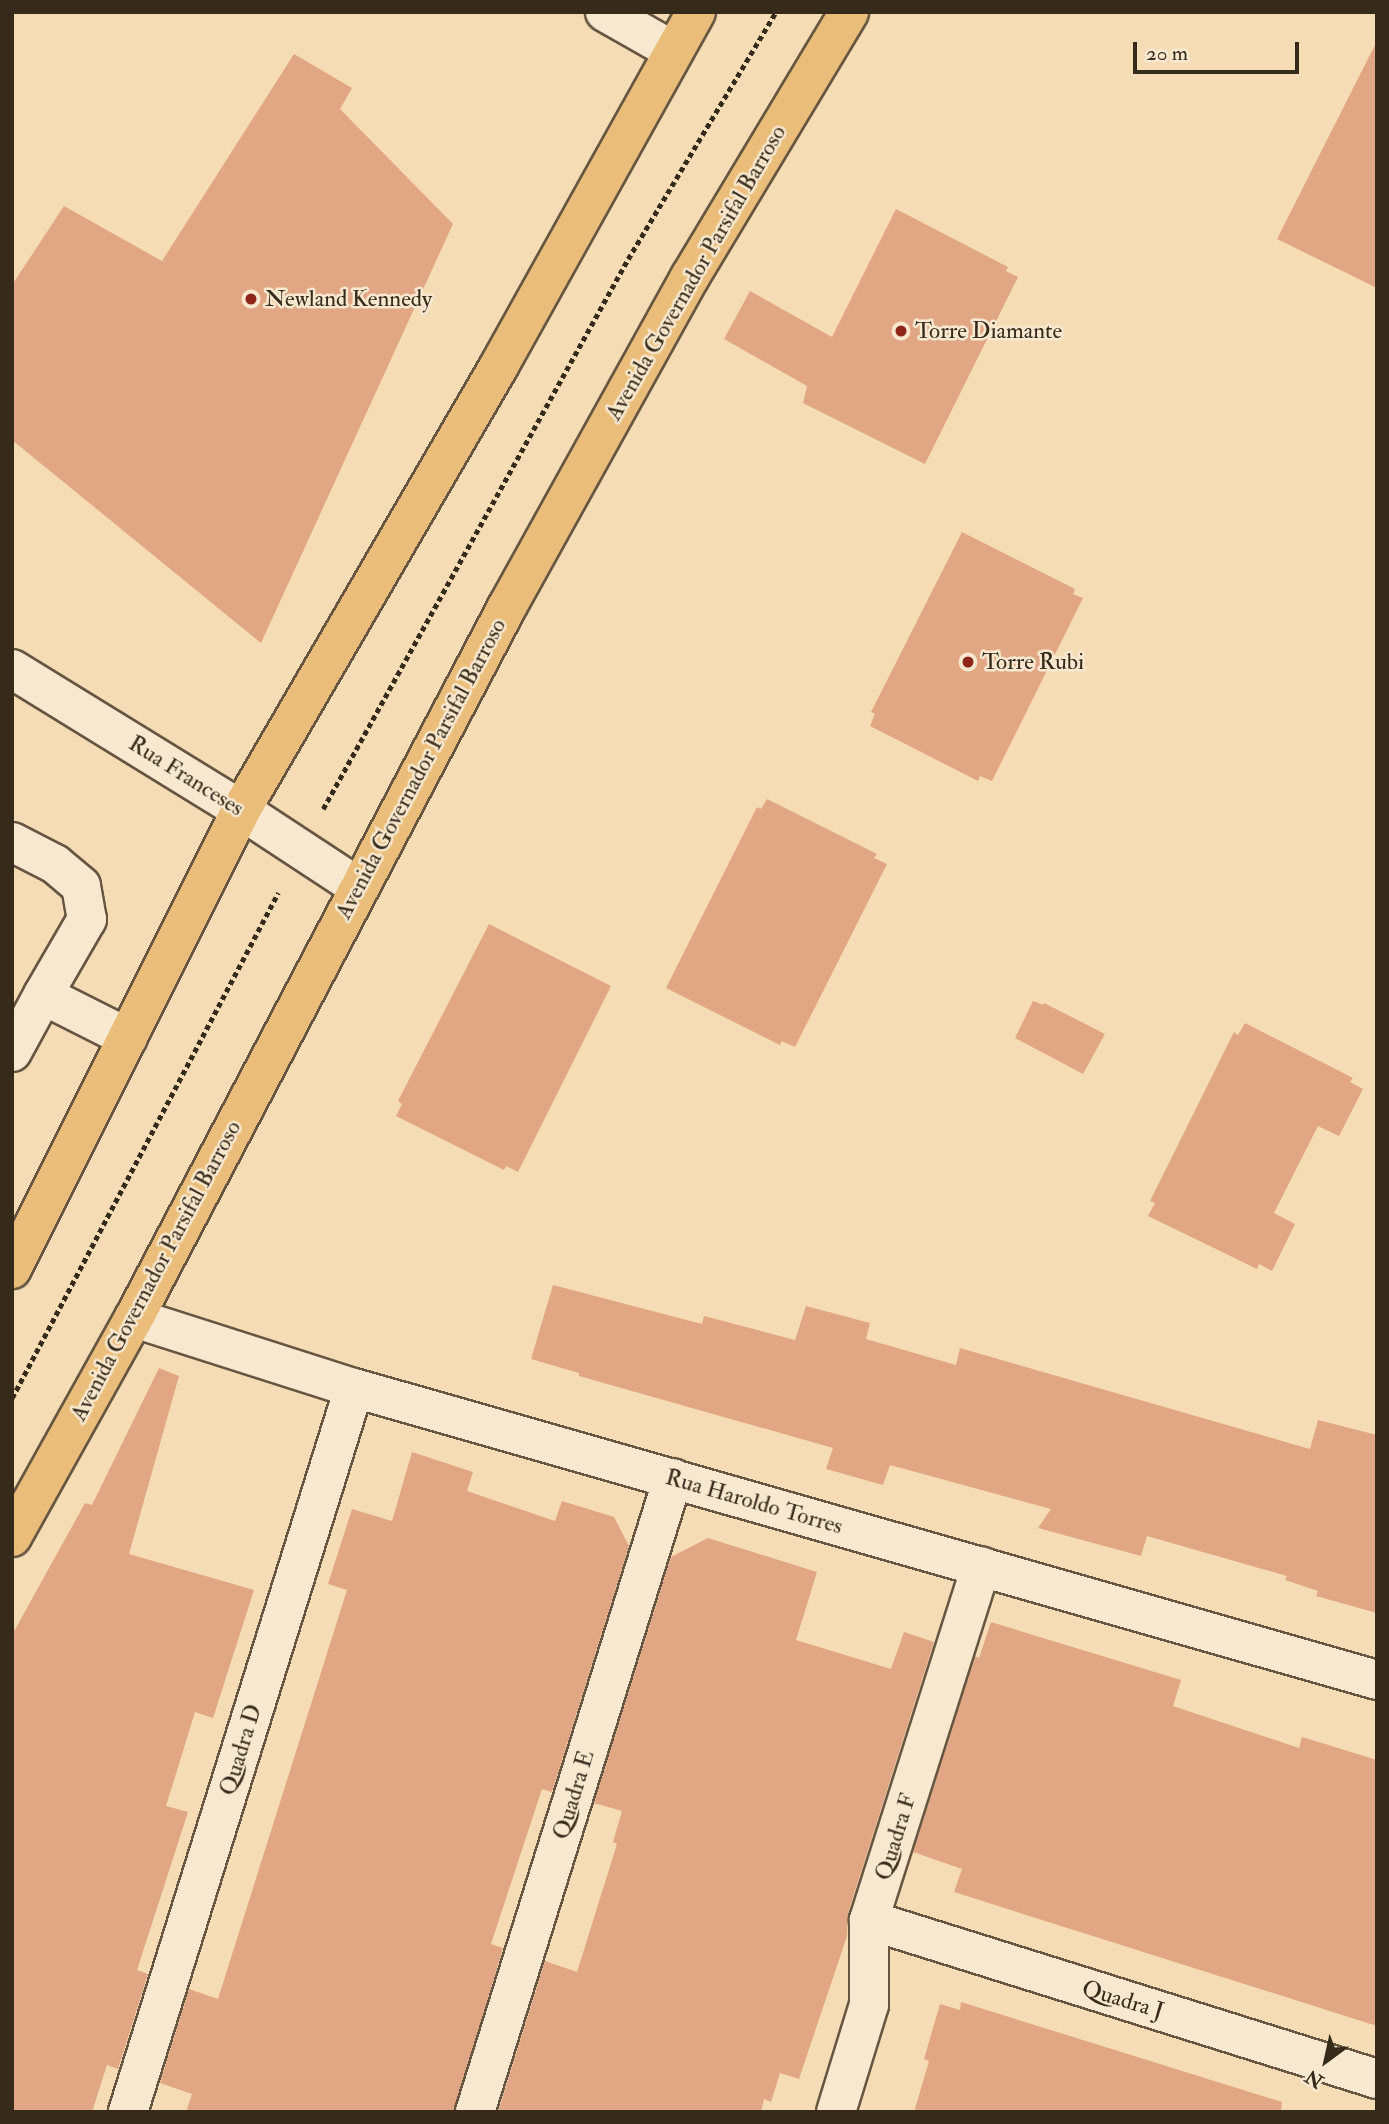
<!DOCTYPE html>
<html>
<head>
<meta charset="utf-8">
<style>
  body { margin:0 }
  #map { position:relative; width:1389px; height:2124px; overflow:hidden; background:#f5dcb5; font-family:"IM FELL Double Pica",serif }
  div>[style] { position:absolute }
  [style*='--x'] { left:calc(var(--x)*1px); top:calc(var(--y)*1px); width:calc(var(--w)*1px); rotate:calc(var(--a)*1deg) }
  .building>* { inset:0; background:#e1a784 }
  .path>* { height:4.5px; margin-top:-2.25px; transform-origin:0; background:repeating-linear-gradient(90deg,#362a1a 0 5px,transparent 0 8.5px) }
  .roads { filter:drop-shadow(2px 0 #665641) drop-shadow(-2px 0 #665641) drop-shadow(0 2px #665641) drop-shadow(0 -2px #665641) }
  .minor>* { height:38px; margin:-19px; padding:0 19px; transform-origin:19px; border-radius:19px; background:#f8e8cf }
  .major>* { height:38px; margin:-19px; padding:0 19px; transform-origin:19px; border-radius:19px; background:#eabe7a }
  .dots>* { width:19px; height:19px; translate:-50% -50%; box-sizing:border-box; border:4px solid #f8e8cf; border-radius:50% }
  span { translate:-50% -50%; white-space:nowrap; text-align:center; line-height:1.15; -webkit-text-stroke:5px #f8e8cf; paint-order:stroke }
  .street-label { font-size:23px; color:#362a1a }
  .poi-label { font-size:23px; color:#362a1a }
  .left { translate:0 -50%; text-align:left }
  .frame { position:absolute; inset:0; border:14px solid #362a1a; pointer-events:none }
  .north { position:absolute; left:1291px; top:2026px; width:70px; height:70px; -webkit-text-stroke:5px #f8e8cf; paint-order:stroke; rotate:213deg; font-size:19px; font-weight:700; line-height:28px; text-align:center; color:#362a1a }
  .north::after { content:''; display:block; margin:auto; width:24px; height:32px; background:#362a1a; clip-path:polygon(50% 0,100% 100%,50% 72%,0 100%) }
  .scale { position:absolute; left:1133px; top:42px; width:166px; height:32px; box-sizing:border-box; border:4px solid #362a1a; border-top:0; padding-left:9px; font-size:21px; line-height:24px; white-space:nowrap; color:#362a1a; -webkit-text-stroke:5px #f8e8cf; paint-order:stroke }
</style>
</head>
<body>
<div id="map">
  <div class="building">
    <i style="clip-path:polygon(1377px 41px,1377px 288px,1277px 239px)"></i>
    <i style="clip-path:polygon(294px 54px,352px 88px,340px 109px,453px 224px,261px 643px,12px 440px,12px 285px,64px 206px,162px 261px)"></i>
    <i style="clip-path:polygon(896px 209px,1008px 267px,1006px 271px,1018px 277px,925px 464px,803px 403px,807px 386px,724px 339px,750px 291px,832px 337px)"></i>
    <i style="clip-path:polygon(962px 532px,1075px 589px,1073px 594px,1083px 598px,992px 781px,980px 776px,978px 781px,870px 726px,875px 714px,871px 712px)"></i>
    <i style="clip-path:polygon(767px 799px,877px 854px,874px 858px,887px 864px,795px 1047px,782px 1041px,780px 1045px,666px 988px,757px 807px,761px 809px)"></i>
    <i style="clip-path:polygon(489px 924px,611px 986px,518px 1172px,506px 1166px,504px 1170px,396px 1116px,402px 1104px,398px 1101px)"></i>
    <i style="clip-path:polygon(1033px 1001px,1043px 1005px,1044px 1003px,1105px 1034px,1083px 1074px,1015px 1038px)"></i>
    <i style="clip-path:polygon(1245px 1023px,1353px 1078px,1350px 1082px,1363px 1089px,1339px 1136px,1318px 1126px,1274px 1213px,1295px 1224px,1272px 1271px,1259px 1264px,1257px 1269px,1148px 1216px,1155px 1203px,1150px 1201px,1234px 1032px,1238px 1035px)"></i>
    <i style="clip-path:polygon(553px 1285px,702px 1324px,704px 1316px,795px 1340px,806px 1306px,870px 1323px,866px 1339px,956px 1365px,960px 1348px,1310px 1449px,1318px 1420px,1377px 1435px,1377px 1613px,1316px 1596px,1318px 1591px,1285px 1580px,1287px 1576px,1147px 1536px,1141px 1556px,1038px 1528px,1051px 1509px,890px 1465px,883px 1485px,826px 1469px,833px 1448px,579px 1376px,579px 1373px,531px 1359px)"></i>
    <i style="clip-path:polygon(159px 1368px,179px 1376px,129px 1554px,254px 1590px,213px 1718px,195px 1712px,166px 1806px,188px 1812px,137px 1970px,148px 1974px,118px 2069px,107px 2065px,92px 2112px,12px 2112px,12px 1635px,85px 1503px,92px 1505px)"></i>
    <i style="clip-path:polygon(412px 1452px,473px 1472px,467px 1491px,555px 1521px,562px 1501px,614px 1517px,629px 1546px,552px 1792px,542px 1789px,491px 1944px,503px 1948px,454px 2112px,186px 2112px,192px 2094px,160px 2083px,189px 1989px,218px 1999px,347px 1590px,328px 1584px,352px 1509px,392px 1521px)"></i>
    <i style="clip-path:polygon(708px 1538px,817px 1572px,796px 1640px,891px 1669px,904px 1632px,934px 1642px,848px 1913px,847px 1936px,799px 2079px,780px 2073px,771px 2102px,764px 2099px,761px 2112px,498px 2112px,545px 1961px,577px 1972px,617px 1844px,613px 1842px,622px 1811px,594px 1803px,671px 1557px)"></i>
    <i style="clip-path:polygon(991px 1622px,1181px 1680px,1173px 1706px,1299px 1748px,1302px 1737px,1377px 1760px,1377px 2026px,954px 1892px,962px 1869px,913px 1852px,975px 1656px,979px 1658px)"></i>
    <i style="clip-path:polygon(961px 2002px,1282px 2102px,1281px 2112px,914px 2112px,929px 2061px,924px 2059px,940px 2004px,960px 2010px)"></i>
  </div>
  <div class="path">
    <i style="--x:323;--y:809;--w:629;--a:-60.99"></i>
    <i style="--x:628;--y:259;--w:288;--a:-59.1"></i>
    <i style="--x:12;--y:1398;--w:571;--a:-62.22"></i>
  </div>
  <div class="roads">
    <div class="minor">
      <i style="--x:605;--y:12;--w:77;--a:29.6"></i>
      <i style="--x:12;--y:669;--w:269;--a:31.6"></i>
      <i style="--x:241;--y:810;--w:140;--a:33.3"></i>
      <i style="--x:12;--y:842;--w:48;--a:27.1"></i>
      <i style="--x:55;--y:864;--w:34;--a:40"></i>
      <i style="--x:81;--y:886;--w:34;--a:80"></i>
      <i style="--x:87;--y:919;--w:88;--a:120.1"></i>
      <i style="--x:43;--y:995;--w:95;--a:26.8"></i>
      <i style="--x:12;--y:1052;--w:65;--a:-61.5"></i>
      <i style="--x:134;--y:1318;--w:231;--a:17.7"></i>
      <i style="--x:354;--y:1388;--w:1064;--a:15.93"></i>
      <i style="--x:869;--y:1920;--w:532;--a:17.38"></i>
      <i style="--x:128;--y:2112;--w:758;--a:-72.66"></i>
      <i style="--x:475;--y:2112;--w:664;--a:-72.66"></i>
      <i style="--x:836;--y:2112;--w:112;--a:-72.9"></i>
      <i style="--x:869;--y:2005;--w:85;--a:-90"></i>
      <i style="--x:869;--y:1920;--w:371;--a:-72.4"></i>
    </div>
    <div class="major">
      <i style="--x:12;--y:1269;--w:513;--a:-63.48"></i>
      <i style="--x:241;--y:810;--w:514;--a:-59.84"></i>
      <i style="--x:499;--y:366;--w:405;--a:-60.9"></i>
      <i style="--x:12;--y:1537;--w:251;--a:-60.9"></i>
      <i style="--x:134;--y:1318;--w:803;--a:-62.32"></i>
      <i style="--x:507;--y:607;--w:377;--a:-61"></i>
      <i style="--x:690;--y:277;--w:309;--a:-59"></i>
    </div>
  </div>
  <div class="dots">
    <i style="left:251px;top:299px;background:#8f2418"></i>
    <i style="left:901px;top:331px;background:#8f2418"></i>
    <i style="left:968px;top:662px;background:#8f2418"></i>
  </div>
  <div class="street-label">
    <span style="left:696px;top:273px;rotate:-60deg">Avenida Governador Parsifal Barroso</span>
    <span style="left:421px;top:769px;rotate:-62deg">Avenida Governador Parsifal Barroso</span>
    <span style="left:186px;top:776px;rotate:32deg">Rua Franceses</span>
    <span style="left:156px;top:1271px;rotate:-62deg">Avenida Governador Parsifal Barroso</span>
    <span style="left:754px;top:1502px;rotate:16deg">Rua Haroldo Torres</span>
    <span style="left:241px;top:1750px;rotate:-73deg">Quadra D</span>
    <span style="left:574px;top:1795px;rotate:-73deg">Quadra E</span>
    <span style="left:896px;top:1837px;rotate:-73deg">Quadra F</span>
    <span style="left:1123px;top:2000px;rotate:17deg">Quadra J</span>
  </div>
  <div class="poi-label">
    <span class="left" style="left:265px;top:299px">Newland Kennedy</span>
    <span class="left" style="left:915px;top:331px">Torre Diamante</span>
    <span class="left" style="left:982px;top:662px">Torre Rubi</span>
  </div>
  <div class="frame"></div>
  <div class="north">N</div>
  <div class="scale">20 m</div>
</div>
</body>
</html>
